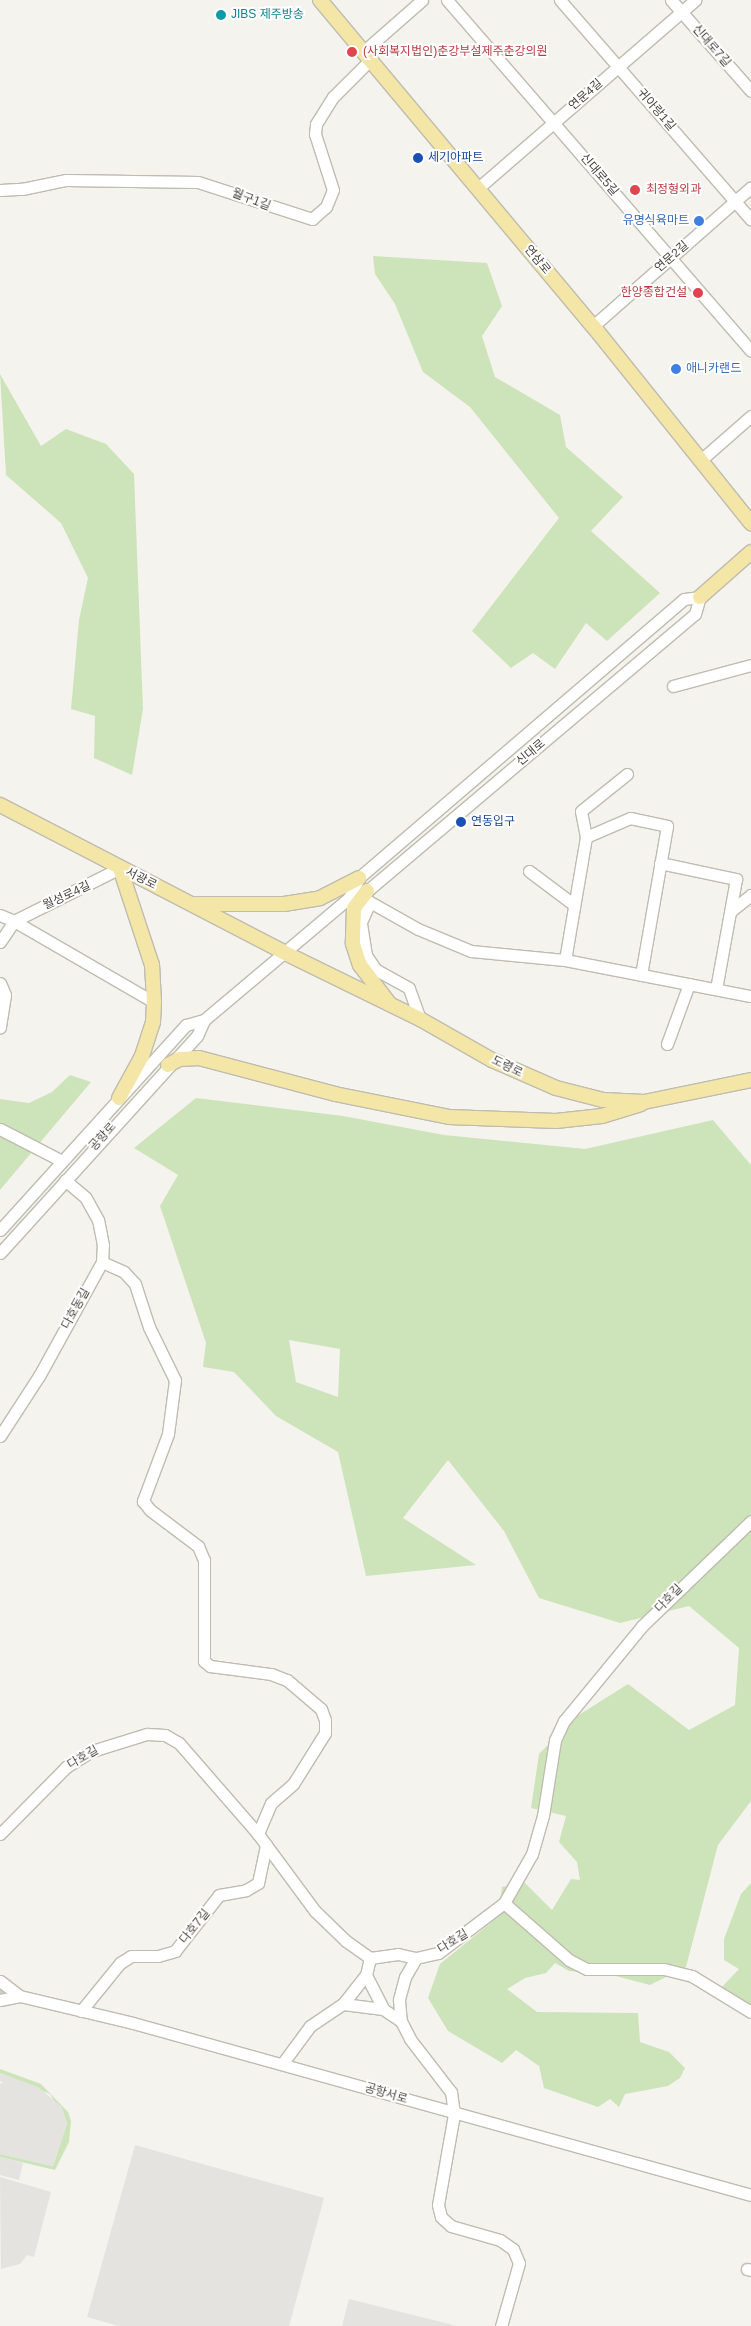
<!DOCTYPE html>
<html>
<head>
<meta charset="utf-8">
<style>
  body { margin:0 }
  #map { position:relative; width:751px; height:2326px; overflow:hidden; background:#f5f3ed; font-family:Arial,"Noto Sans KR",sans-serif }
  div>[style] { position:absolute }
  [style*='--x'] { left:calc(var(--x)*1px); top:calc(var(--y)*1px); width:calc(var(--w)*1px); rotate:calc(var(--a)*1deg) }
  .green>* { inset:0; background:#cde4ba }
  .parking>* { inset:0; background:#e4e3e0 }
  .minor-tunnel>* { height:11px; margin-top:-5.5px; transform-origin:0; background:repeating-linear-gradient(90deg,#d2d0c9 0 11px,transparent 0 16.5px) }
  .roads { filter:drop-shadow(1px 0 #bfbcb0) drop-shadow(-1px 0 #bfbcb0) drop-shadow(0 1px #bfbcb0) drop-shadow(0 -1px #bfbcb0) }
  .minor>* { height:11px; margin:-5.5px; padding:0 5.5px; transform-origin:5.5px; border-radius:5.5px; background:#fff }
  .major>* { height:14px; margin:-7px; padding:0 7px; transform-origin:7px; border-radius:7px; background:#f4e6a6 }
  .dots>* { width:14px; height:14px; translate:-50% -50%; box-sizing:border-box; border:2px solid #fff; border-radius:50% }
  span { translate:-50% -50%; white-space:nowrap; text-align:center; line-height:1.15; -webkit-text-stroke:4px #fff; paint-order:stroke }
  .culture-label { font-size:12px; color:#0d838f }
  .left { translate:0 -50%; text-align:left }
  .street-label { font-size:12px; color:#48453b }
  .health-label { font-size:12px; color:#be3a42 }
  .right { translate:-100% -50%; text-align:right }
  .transit-label { font-size:12px; color:#164399 }
  .shop-label { font-size:12px; color:#366cbe }
</style>
</head>
<body>
<div id="map">
  <div class="green">
    <i style="clip-path:polygon(373px 256px,487px 263px,502px 306px,482px 336px,495px 377px,560px 415px,566px 447px,623px 497px,591px 531px,660px 593px,607px 641px,586px 623px,555px 669px,533px 653px,511px 668px,472px 631px,559px 518px,470px 407px,423px 372px,395px 304px,375px 274px)"></i>
    <i style="clip-path:polygon(0 374px,41px 446px,66px 429px,106px 444px,134px 474px,143px 709px,132px 775px,94px 758px,95px 716px,71px 709px,79px 620px,88px 578px,61px 523px,6px 475px)"></i>
    <i style="clip-path:polygon(70px 1075px,91px 1082px,0 1190px,0 1099px,29px 1103px,52px 1092px)"></i>
    <i style="clip-path:polygon(evenodd,196px 1098px,343px 1116px,444px 1135px,585px 1149px,713px 1120px,751px 1165px,751px 1801px,718px 1845px,686px 1967px,650px 1985px,604px 1973px,569px 1971px,555px 1963px,546px 1973px,525px 1978px,507px 1989px,537px 2012px,638px 2013px,640px 2042px,669px 2052px,685px 2068px,680px 2078px,668px 2086px,625px 2094px,619px 2107px,610px 2099px,598px 2107px,544px 2088px,539px 2066px,516px 2050px,502px 2063px,448px 2031px,428px 1998px,440px 1964px,498px 1917px,502px 1887px,524px 1882px,552px 1910px,571px 1879px,580px 1880px,577px 1862px,559px 1842px,566px 1816px,531px 1808px,539px 1754px,574px 1718px,628px 1684px,689px 1730px,735px 1705px,739px 1648px,689px 1606px,620px 1623px,539px 1598px,504px 1531px,448px 1460px,403px 1518px,476px 1565px,366px 1576px,338px 1452px,276px 1416px,234px 1372px,203px 1367px,206px 1343px,160px 1206px,178px 1175px,134px 1148px,196px 1098px,289px 1340px,340px 1349px,338px 1397px,296px 1382px,289px 1340px)"></i>
    <i style="clip-path:polygon(751px 1883px,751px 2006px,721px 1988px,739px 1969px,724px 1960px,724px 1939px,741px 1894px)"></i>
    <i style="clip-path:polygon(0 2069px,41px 2084px,68px 2112px,71px 2121px,69px 2142px,55px 2170px,0 2157px,0 2154px,53px 2166px,67px 2123px,50px 2094px,0 2073px)"></i>
  </div>
  <div class="parking">
    <i style="clip-path:polygon(0 2073px,38px 2087px,62px 2107px,67px 2123px,53px 2166px,0 2154px,0 2084px,3px 2082px,0 2081px)"></i>
    <i style="clip-path:polygon(135px 2145px,324px 2198px,289px 2326px,119px 2326px,87px 2317px)"></i>
    <i style="clip-path:polygon(0 2157px,23px 2163px,19px 2180px,0 2175px)"></i>
    <i style="clip-path:polygon(0 2177px,51px 2192px,34px 2257px,27px 2255px,20px 2264px,1px 2269px)"></i>
    <i style="clip-path:polygon(349px 2299px,457px 2326px,342px 2326px)"></i>
  </div>
  <div class="minor-tunnel">
    <i style="--x:0;--y:1990;--w:19;--a:18"></i>
  </div>
  <div class="roads">
    <div class="minor">
      <i style="--x:447;--y:0;--w:464;--a:49.1"></i>
      <i style="--x:560;--y:0;--w:291;--a:49"></i>
      <i style="--x:671;--y:0;--w:121;--a:48.7"></i>
      <i style="--x:364;--y:51;--w:77;--a:-41.3"></i>
      <i style="--x:477;--y:189;--w:289;--a:-40.9"></i>
      <i style="--x:0;--y:190;--w:22;--a:-3"></i>
      <i style="--x:22;--y:189;--w:45;--a:-11.6"></i>
      <i style="--x:66;--y:180;--w:132;--a:0.9"></i>
      <i style="--x:198;--y:182;--w:120;--a:18"></i>
      <i style="--x:312;--y:219;--w:18;--a:-41"></i>
      <i style="--x:326;--y:207;--w:18;--a:-68"></i>
      <i style="--x:333;--y:190;--w:59;--a:-107.8"></i>
      <i style="--x:315;--y:134;--w:10;--a:-84"></i>
      <i style="--x:316;--y:124;--w:32;--a:-58"></i>
      <i style="--x:333;--y:97;--w:54;--a:-45"></i>
      <i style="--x:593;--y:326;--w:210;--a:-41.3"></i>
      <i style="--x:702;--y:459;--w:65;--a:-41.3"></i>
      <i style="--x:673;--y:686;--w:81;--a:-15.1"></i>
      <i style="--x:586;--y:837;--w:48;--a:-23.4"></i>
      <i style="--x:630;--y:818;--w:38;--a:12"></i>
      <i style="--x:667;--y:826;--w:151;--a:99.9"></i>
      <i style="--x:660;--y:863;--w:78;--a:11.9"></i>
      <i style="--x:736;--y:879;--w:112;--a:100.3"></i>
      <i style="--x:529;--y:871;--w:55;--a:36.9"></i>
      <i style="--x:731;--y:911;--w:26;--a:-39"></i>
      <i style="--x:0;--y:915;--w:15;--a:23"></i>
      <i style="--x:14;--y:921;--w:119;--a:-26.6"></i>
      <i style="--x:0;--y:942;--w:25;--a:-56"></i>
      <i style="--x:14;--y:921;--w:162;--a:30.1"></i>
      <i style="--x:565;--y:960;--w:125;--a:-80.3"></i>
      <i style="--x:586;--y:837;--w:26;--a:-101"></i>
      <i style="--x:581;--y:811;--w:59;--a:-38.8"></i>
      <i style="--x:0;--y:983;--w:13;--a:67"></i>
      <i style="--x:5;--y:995;--w:33;--a:99"></i>
      <i style="--x:420;--y:1019;--w:33;--a:-110"></i>
      <i style="--x:409;--y:988;--w:38;--a:-151"></i>
      <i style="--x:376;--y:970;--w:18;--a:-124"></i>
      <i style="--x:366;--y:955;--w:33;--a:-99"></i>
      <i style="--x:361;--y:922;--w:22;--a:-66"></i>
      <i style="--x:370;--y:902;--w:55;--a:29.4"></i>
      <i style="--x:418;--y:929;--w:57;--a:22.5"></i>
      <i style="--x:471;--y:951;--w:94;--a:5.5"></i>
      <i style="--x:565;--y:960;--w:189;--a:11"></i>
      <i style="--x:667;--y:1044;--w:64;--a:-69.9"></i>
      <i style="--x:0;--y:1129;--w:70;--a:27.3"></i>
      <i style="--x:0;--y:1230;--w:277;--a:-47.8"></i>
      <i style="--x:186;--y:1025;--w:19;--a:-16"></i>
      <i style="--x:0;--y:1253;--w:293;--a:-47.8"></i>
      <i style="--x:197;--y:1036;--w:17;--a:-66"></i>
      <i style="--x:204;--y:1020;--w:189;--a:-40.1"></i>
      <i style="--x:349;--y:898;--w:19;--a:-21"></i>
      <i style="--x:367;--y:891;--w:429;--a:-40.2"></i>
      <i style="--x:695;--y:614;--w:18;--a:-74"></i>
      <i style="--x:700;--y:597;--w:16;--a:173"></i>
      <i style="--x:684;--y:599;--w:428;--a:139.4"></i>
      <i style="--x:359;--y:878;--w:22;--a:117"></i>
      <i style="--x:102;--y:1262;--w:24;--a:24"></i>
      <i style="--x:124;--y:1272;--w:16;--a:47"></i>
      <i style="--x:135;--y:1284;--w:45;--a:72"></i>
      <i style="--x:149;--y:1327;--w:59;--a:63.9"></i>
      <i style="--x:175;--y:1380;--w:54;--a:97.4"></i>
      <i style="--x:168;--y:1434;--w:72;--a:110.5"></i>
      <i style="--x:143;--y:1501;--w:11;--a:52"></i>
      <i style="--x:150;--y:1510;--w:60;--a:36.9"></i>
      <i style="--x:198;--y:1546;--w:15;--a:67"></i>
      <i style="--x:204;--y:1560;--w:101;--a:90"></i>
      <i style="--x:204;--y:1661;--w:8;--a:40"></i>
      <i style="--x:210;--y:1666;--w:62;--a:7.5"></i>
      <i style="--x:271;--y:1674;--w:17;--a:21"></i>
      <i style="--x:287;--y:1680;--w:45;--a:40.5"></i>
      <i style="--x:321;--y:1709;--w:12;--a:70"></i>
      <i style="--x:325;--y:1720;--w:13;--a:90"></i>
      <i style="--x:325;--y:1733;--w:60;--a:122.1"></i>
      <i style="--x:293;--y:1784;--w:29;--a:139"></i>
      <i style="--x:271;--y:1803;--w:34;--a:113"></i>
      <i style="--x:0;--y:1436;--w:72;--a:-57"></i>
      <i style="--x:39;--y:1376;--w:130;--a:-61.1"></i>
      <i style="--x:102;--y:1262;--w:17;--a:-87"></i>
      <i style="--x:103;--y:1245;--w:25;--a:-101"></i>
      <i style="--x:98;--y:1220;--w:26;--a:-119"></i>
      <i style="--x:85;--y:1197;--w:26;--a:-140"></i>
      <i style="--x:0;--y:1834;--w:94;--a:-45.4"></i>
      <i style="--x:66;--y:1767;--w:31;--a:-32"></i>
      <i style="--x:92;--y:1751;--w:58;--a:-17.2"></i>
      <i style="--x:147;--y:1734;--w:18;--a:3"></i>
      <i style="--x:165;--y:1735;--w:16;--a:30"></i>
      <i style="--x:179;--y:1743;--w:121;--a:49"></i>
      <i style="--x:258;--y:1834;--w:96;--a:53.5"></i>
      <i style="--x:315;--y:1911;--w:43;--a:44.1"></i>
      <i style="--x:346;--y:1941;--w:29;--a:35"></i>
      <i style="--x:370;--y:1958;--w:28;--a:-8"></i>
      <i style="--x:398;--y:1954;--w:18;--a:13"></i>
      <i style="--x:416;--y:1958;--w:23;--a:-13"></i>
      <i style="--x:438;--y:1953;--w:83;--a:-37.1"></i>
      <i style="--x:504;--y:1903;--w:56;--a:-60.3"></i>
      <i style="--x:532;--y:1854;--w:40;--a:-74"></i>
      <i style="--x:543;--y:1816;--w:77;--a:-81"></i>
      <i style="--x:555;--y:1740;--w:21;--a:-65"></i>
      <i style="--x:564;--y:1721;--w:123;--a:-50.6"></i>
      <i style="--x:642;--y:1626;--w:151;--a:-43.9"></i>
      <i style="--x:504;--y:1903;--w:86;--a:41.2"></i>
      <i style="--x:569;--y:1960;--w:20;--a:27"></i>
      <i style="--x:587;--y:1969;--w:77;--a:0"></i>
      <i style="--x:664;--y:1969;--w:29;--a:14"></i>
      <i style="--x:692;--y:1976;--w:69;--a:31.4"></i>
      <i style="--x:416;--y:1958;--w:22;--a:120"></i>
      <i style="--x:405;--y:1977;--w:24;--a:105"></i>
      <i style="--x:399;--y:2000;--w:21;--a:85"></i>
      <i style="--x:401;--y:2021;--w:20;--a:63"></i>
      <i style="--x:410;--y:2039;--w:67;--a:52.3"></i>
      <i style="--x:451;--y:2092;--w:22;--a:82"></i>
      <i style="--x:454;--y:2114;--w:92;--a:100"></i>
      <i style="--x:438;--y:2205;--w:12;--a:76"></i>
      <i style="--x:441;--y:2217;--w:13;--a:42"></i>
      <i style="--x:451;--y:2226;--w:51;--a:15.9"></i>
      <i style="--x:500;--y:2240;--w:16;--a:35"></i>
      <i style="--x:513;--y:2249;--w:15;--a:67"></i>
      <i style="--x:519;--y:2263;--w:66;--a:105.9"></i>
      <i style="--x:366;--y:1975;--w:38;--a:63"></i>
      <i style="--x:0;--y:1981;--w:25;--a:37"></i>
      <i style="--x:20;--y:1996;--w:116;--a:13.4"></i>
      <i style="--x:133;--y:2023;--w:641;--a:15.55"></i>
      <i style="--x:0;--y:2000;--w:20;--a:-11"></i>
      <i style="--x:343;--y:2004;--w:40;--a:7.1"></i>
      <i style="--x:383;--y:2009;--w:22;--a:34"></i>
      <i style="--x:81;--y:2011;--w:62;--a:-50.9"></i>
      <i style="--x:120;--y:1963;--w:13;--a:-32"></i>
      <i style="--x:131;--y:1956;--w:27;--a:0"></i>
      <i style="--x:158;--y:1956;--w:18;--a:-16"></i>
      <i style="--x:175;--y:1951;--w:71;--a:-51.8"></i>
      <i style="--x:219;--y:1895;--w:27;--a:-10"></i>
      <i style="--x:246;--y:1890;--w:14;--a:-30"></i>
      <i style="--x:258;--y:1883;--w:39;--a:-78"></i>
      <i style="--x:282;--y:2064;--w:47;--a:-53.6"></i>
      <i style="--x:310;--y:2026;--w:40;--a:-34"></i>
      <i style="--x:343;--y:2004;--w:37;--a:-52"></i>
      <i style="--x:366;--y:1975;--w:17;--a:-77"></i>
      <i style="--x:747;--y:2269;--w:4;--a:14"></i>
    </div>
    <div class="major">
      <i style="--x:320;--y:0;--w:425;--a:50.1"></i>
      <i style="--x:593;--y:326;--w:253;--a:51.3"></i>
      <i style="--x:700;--y:597;--w:68;--a:-41.4"></i>
      <i style="--x:0;--y:805;--w:319;--a:27.4"></i>
      <i style="--x:283;--y:952;--w:153;--a:26.1"></i>
      <i style="--x:420;--y:1019;--w:83;--a:29.7"></i>
      <i style="--x:492;--y:1060;--w:70;--a:23.6"></i>
      <i style="--x:556;--y:1088;--w:49;--a:14.3"></i>
      <i style="--x:603;--y:1100;--w:41;--a:2.8"></i>
      <i style="--x:644;--y:1102;--w:109;--a:-11.6"></i>
      <i style="--x:367;--y:891;--w:21;--a:127"></i>
      <i style="--x:354;--y:908;--w:36;--a:92"></i>
      <i style="--x:353;--y:944;--w:22;--a:72"></i>
      <i style="--x:360;--y:965;--w:48;--a:52.7"></i>
      <i style="--x:192;--y:904;--w:92;--a:0"></i>
      <i style="--x:284;--y:904;--w:36;--a:-9"></i>
      <i style="--x:320;--y:898;--w:44;--a:-27.1"></i>
      <i style="--x:168;--y:1065;--w:13;--a:-27"></i>
      <i style="--x:180;--y:1059;--w:19;--a:-3"></i>
      <i style="--x:199;--y:1058;--w:141;--a:14.8"></i>
      <i style="--x:335;--y:1094;--w:116;--a:11.4"></i>
      <i style="--x:449;--y:1117;--w:107;--a:2.1"></i>
      <i style="--x:556;--y:1121;--w:46;--a:-6.2"></i>
      <i style="--x:602;--y:1116;--w:41;--a:-17.1"></i>
      <i style="--x:119;--y:1098;--w:48;--a:-61.3"></i>
      <i style="--x:142;--y:1056;--w:36;--a:-72"></i>
      <i style="--x:153;--y:1022;--w:20;--a:-87"></i>
      <i style="--x:154;--y:1002;--w:37;--a:-93"></i>
      <i style="--x:152;--y:965;--w:102;--a:-108.3"></i>
    </div>
  </div>
  <div class="dots">
    <i style="left:221px;top:15px;background:#0f9aa8"></i>
    <i style="left:352px;top:52px;background:#e0444e"></i>
    <i style="left:418px;top:158px;background:#1a4fb4"></i>
    <i style="left:635px;top:190px;background:#e0444e"></i>
    <i style="left:699px;top:221px;background:#3f7fe0"></i>
    <i style="left:698px;top:293px;background:#e0444e"></i>
    <i style="left:676px;top:369px;background:#3f7fe0"></i>
    <i style="left:461px;top:822px;background:#1a4fb4"></i>
  </div>
  <div class="culture-label">
    <span class="left" style="left:231px;top:15px">JIBS 제주방송</span>
  </div>
  <div class="street-label">
    <span style="left:711px;top:46px;rotate:49deg">신대로7길</span>
    <span style="left:586px;top:95px;rotate:-41deg">연문4길</span>
    <span style="left:656px;top:110px;rotate:49deg">귀아랑1길</span>
    <span style="left:599px;top:175px;rotate:49deg">신대로5길</span>
    <span style="left:251px;top:200px;rotate:21deg">월구1길</span>
    <span style="left:672px;top:257px;rotate:-41deg">연문2길</span>
    <span style="left:537px;top:260px;rotate:50deg">연삼로</span>
    <span style="left:531px;top:753px;rotate:-40deg">신대로</span>
    <span style="left:141px;top:879px;rotate:27deg">서광로</span>
    <span style="left:67px;top:896px;rotate:-25deg">월성로4길</span>
    <span style="left:507px;top:1067px;rotate:26deg">도령로</span>
    <span style="left:103px;top:1137px;rotate:-48deg">공항로</span>
    <span style="left:76px;top:1309px;rotate:-61deg">다호동길</span>
    <span style="left:669px;top:1599px;rotate:-46deg">다호길</span>
    <span style="left:83px;top:1758px;rotate:-30deg">다호길</span>
    <span style="left:195px;top:1927px;rotate:-51deg">다호7길</span>
    <span style="left:453px;top:1942px;rotate:-32deg">다호길</span>
    <span style="left:386px;top:2094px;rotate:16deg">공항서로</span>
  </div>
  <div class="health-label">
    <span class="left" style="left:363px;top:52px">(사회복지법인)춘강부설제주춘강의원</span>
    <span class="left" style="left:646px;top:190px">최정형외과</span>
    <span class="right" style="left:687px;top:293px">한양종합건설</span>
  </div>
  <div class="transit-label">
    <span class="left" style="left:428px;top:158px">세기아파트</span>
    <span class="left" style="left:471px;top:822px">연동입구</span>
  </div>
  <div class="shop-label">
    <span class="right" style="left:689px;top:221px">유명식육마트</span>
    <span class="left" style="left:686px;top:369px">애니카랜드</span>
  </div>
</div>
</body>
</html>
